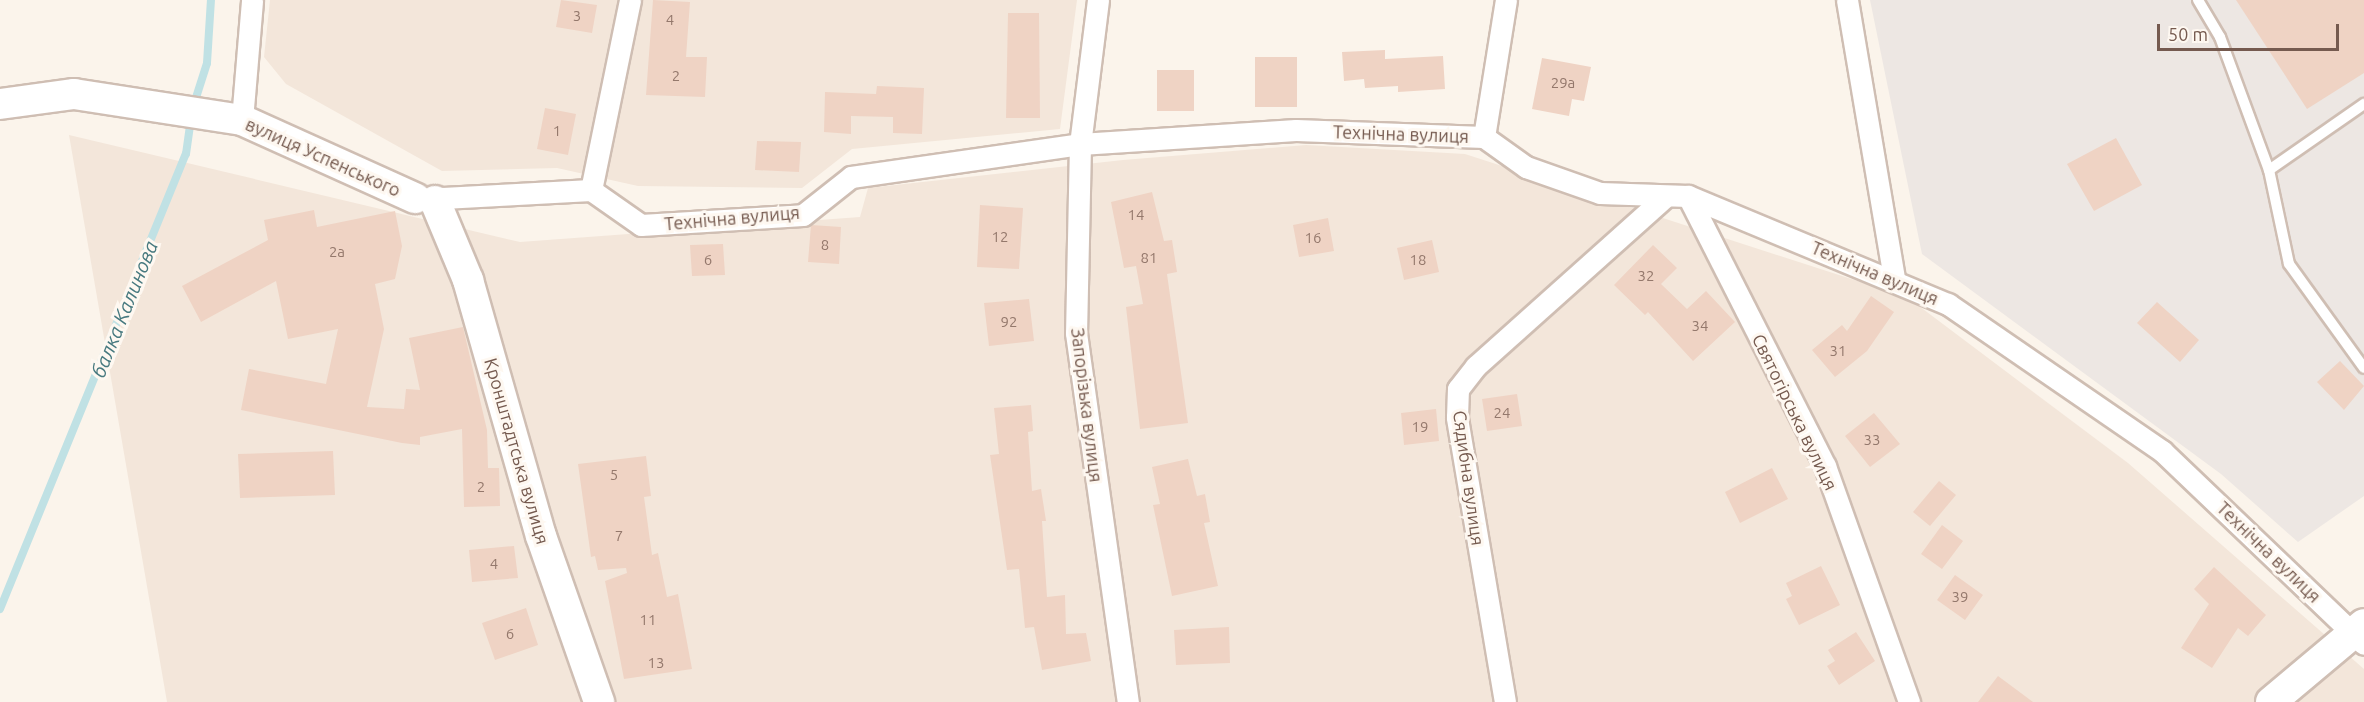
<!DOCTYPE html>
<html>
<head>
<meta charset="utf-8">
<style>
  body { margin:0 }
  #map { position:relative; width:2364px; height:702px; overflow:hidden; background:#fbf4eb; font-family:Ubuntu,sans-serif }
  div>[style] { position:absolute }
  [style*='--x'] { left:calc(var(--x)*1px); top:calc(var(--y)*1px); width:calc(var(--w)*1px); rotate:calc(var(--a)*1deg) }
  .residential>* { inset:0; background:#f3e6da }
  .industrial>* { inset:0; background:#ede7e3 }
  .stream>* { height:8px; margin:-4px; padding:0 4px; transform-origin:4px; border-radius:4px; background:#c0e1e4 }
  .building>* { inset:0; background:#efd3c4 }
  .roads { filter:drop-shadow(2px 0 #cfbeb3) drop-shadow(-2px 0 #cfbeb3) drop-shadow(0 2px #cfbeb3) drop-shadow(0 -2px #cfbeb3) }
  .lane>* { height:10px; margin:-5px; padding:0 5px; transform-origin:5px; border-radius:5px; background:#fff }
  .street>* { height:21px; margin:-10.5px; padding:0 10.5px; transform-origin:10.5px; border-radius:10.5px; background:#fff }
  .secondary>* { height:30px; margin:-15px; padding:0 15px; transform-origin:15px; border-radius:15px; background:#fff }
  span { translate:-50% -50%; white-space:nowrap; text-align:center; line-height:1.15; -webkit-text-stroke:6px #fef8f1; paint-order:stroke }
  .number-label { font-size:15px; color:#94786c }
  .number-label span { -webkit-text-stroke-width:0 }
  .street-label { font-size:18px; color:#755a4f }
  .water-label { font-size:20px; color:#47797f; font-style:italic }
  .scale { position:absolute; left:2157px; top:24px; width:182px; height:27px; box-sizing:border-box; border:3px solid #755a4f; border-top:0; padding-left:8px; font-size:18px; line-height:21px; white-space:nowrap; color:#755a4f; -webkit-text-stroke:4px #fef8f1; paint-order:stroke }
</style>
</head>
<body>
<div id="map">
  <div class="residential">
    <i style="clip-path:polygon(270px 0,1077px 0,1060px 129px,852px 149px,802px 188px,638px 186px,557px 168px,442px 171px,286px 84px,264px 57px)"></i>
    <i style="clip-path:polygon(69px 135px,520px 242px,860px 217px,868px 188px,1123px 160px,1306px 145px,1465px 154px,1907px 297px,2128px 463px,2364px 669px,2364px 702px,167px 702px)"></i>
  </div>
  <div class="industrial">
    <i style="clip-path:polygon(1870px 0,2364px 0,2364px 496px,2298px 542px,2221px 474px,1922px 254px)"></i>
  </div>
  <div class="stream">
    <i style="--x:193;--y:107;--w:46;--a:-72.3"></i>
    <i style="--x:207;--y:63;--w:63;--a:-86.4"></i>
    <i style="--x:0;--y:609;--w:492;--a:-67.8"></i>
    <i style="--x:186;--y:154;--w:35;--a:-82"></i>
  </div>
  <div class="building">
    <i style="clip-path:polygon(561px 0,597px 5px,592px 33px,556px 27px)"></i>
    <i style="clip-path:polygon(653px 0,690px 2px,686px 57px,707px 57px,705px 97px,646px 95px)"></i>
    <i style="clip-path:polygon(2236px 0,2364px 0,2364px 73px,2307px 109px)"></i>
    <i style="clip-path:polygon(1008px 13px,1039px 13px,1040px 118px,1006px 118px)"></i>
    <i style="clip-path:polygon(1385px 50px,1385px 59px,1443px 56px,1445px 89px,1398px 92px,1398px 86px,1365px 88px,1364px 79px,1344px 81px,1342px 52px)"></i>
    <i style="clip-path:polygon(1255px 57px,1297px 57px,1297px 107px,1255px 107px)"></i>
    <i style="clip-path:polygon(1542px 58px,1591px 67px,1584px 101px,1572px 99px,1569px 116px,1532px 109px)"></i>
    <i style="clip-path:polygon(1157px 70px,1194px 70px,1194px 111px,1157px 111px)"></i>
    <i style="clip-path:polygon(877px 86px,924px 88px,922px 134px,893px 133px,893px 117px,851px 116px,851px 134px,824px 132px,825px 92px,876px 94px)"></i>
    <i style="clip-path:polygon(545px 108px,576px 114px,568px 155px,537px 149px)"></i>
    <i style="clip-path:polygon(2116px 138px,2142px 185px,2094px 211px,2067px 164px)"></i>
    <i style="clip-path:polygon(757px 141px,801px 142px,799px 172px,755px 170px)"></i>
    <i style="clip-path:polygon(1152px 192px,1164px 241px,1172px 240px,1177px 272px,1167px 274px,1188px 423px,1140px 429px,1126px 307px,1143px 304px,1136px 266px,1124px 268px,1111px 202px)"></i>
    <i style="clip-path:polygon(980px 205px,1023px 208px,1019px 269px,977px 267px)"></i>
    <i style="clip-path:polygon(314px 210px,317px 227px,395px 211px,402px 246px,395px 279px,375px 284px,384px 329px,367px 407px,404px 409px,406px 389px,420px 390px,409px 338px,463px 327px,487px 430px,488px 468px,499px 468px,500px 506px,464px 507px,462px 429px,420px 437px,420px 445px,402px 443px,241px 410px,249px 369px,326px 384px,338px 329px,288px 339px,276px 281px,201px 322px,182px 286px,268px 240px,264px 220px)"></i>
    <i style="clip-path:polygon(1328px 218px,1334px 251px,1299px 257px,1293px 225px)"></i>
    <i style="clip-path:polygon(811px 225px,841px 227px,839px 264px,808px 262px)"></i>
    <i style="clip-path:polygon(1432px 240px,1439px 272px,1404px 280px,1397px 248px)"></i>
    <i style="clip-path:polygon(723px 244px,725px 275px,692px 276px,690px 245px)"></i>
    <i style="clip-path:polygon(1653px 245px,1677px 268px,1661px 284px,1687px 309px,1706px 291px,1735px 322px,1693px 361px,1648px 312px,1645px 315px,1614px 285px)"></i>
    <i style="clip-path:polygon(1871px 296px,1894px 312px,1867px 351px,1835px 377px,1812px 350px,1842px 325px,1847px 331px)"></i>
    <i style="clip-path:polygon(1029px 299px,1034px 341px,989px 346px,984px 303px)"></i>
    <i style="clip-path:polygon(2157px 302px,2199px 340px,2180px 362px,2137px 323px)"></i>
    <i style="clip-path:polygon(2340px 361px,2364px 386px,2344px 410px,2317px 382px)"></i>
    <i style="clip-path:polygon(1517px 394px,1522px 426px,1487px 431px,1482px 399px)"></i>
    <i style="clip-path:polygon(1031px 405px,1033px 431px,1028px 432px,1032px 491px,1041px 489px,1046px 521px,1042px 521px,1047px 597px,1065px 595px,1066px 634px,1086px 633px,1091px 661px,1042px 670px,1034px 627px,1025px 628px,1019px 569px,1007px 570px,990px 455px,999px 454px,994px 408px)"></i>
    <i style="clip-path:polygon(1436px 409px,1439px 441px,1404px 445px,1401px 413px)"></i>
    <i style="clip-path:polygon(1874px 413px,1900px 444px,1870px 467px,1845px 436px)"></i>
    <i style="clip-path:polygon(333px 451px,335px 495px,240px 498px,238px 454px)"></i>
    <i style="clip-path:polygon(646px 456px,651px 496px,644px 497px,652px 555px,658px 553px,667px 597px,678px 594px,692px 669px,624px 679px,605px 581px,627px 573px,626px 568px,598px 570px,595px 556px,591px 557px,578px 464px)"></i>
    <i style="clip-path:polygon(1188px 459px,1197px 496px,1205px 494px,1210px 522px,1204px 523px,1218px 586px,1172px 596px,1153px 505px,1160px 504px,1152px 467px)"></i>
    <i style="clip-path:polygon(1772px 468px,1788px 499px,1740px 523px,1725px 492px)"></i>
    <i style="clip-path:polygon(1939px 481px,1956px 495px,1930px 526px,1913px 512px)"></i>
    <i style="clip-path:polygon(1942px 525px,1963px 541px,1942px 569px,1921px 554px)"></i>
    <i style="clip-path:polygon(514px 546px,518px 578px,472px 582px,469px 550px)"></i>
    <i style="clip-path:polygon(1821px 566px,1840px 605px,1799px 625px,1786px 599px,1792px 596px,1786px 583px)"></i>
    <i style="clip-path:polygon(2214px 567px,2266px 615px,2248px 636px,2238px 628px,2212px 668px,2181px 648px,2209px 604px,2194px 589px)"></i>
    <i style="clip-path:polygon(1955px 575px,1983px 595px,1965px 620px,1937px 600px)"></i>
    <i style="clip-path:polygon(526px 608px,538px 645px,495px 660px,482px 623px)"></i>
    <i style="clip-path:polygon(1229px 627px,1230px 663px,1176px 665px,1174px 630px)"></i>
    <i style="clip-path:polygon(1856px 632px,1875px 661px,1839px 685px,1827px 666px,1835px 661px,1828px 650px)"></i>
    <i style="clip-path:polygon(1998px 676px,2033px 702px,1978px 702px)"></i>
  </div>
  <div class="roads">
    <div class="lane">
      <i style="--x:2198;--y:0;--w:43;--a:59.3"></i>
      <i style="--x:2220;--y:37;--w:142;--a:69.8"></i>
      <i style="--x:2269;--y:170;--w:96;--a:78"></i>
      <i style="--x:2289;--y:264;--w:128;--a:54.2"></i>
      <i style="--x:2269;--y:170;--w:116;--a:-34.8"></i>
    </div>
    <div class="street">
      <i style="--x:1098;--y:0;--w:145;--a:97.1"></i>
      <i style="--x:1080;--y:144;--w:189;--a:91.2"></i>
      <i style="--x:1076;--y:333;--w:373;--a:82"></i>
      <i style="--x:1847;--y:0;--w:283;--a:80.4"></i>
      <i style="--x:242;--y:120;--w:120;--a:-85.2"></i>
      <i style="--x:1484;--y:137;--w:139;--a:-80.9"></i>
      <i style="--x:591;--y:190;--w:194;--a:-78.4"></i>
      <i style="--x:1688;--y:196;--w:303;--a:63.1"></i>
      <i style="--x:1825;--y:466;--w:251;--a:70.4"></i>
      <i style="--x:424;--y:199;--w:167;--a:-3.1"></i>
      <i style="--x:591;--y:190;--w:61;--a:35"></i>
      <i style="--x:641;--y:225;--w:162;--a:-3.5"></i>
      <i style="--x:803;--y:215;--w:61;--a:-38.4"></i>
      <i style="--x:851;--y:177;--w:231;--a:-8.2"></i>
      <i style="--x:1080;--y:144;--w:216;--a:-3.7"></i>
      <i style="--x:1296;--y:130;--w:188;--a:2.1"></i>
      <i style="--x:1484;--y:137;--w:52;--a:35.5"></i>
      <i style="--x:1526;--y:167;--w:78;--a:19.4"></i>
      <i style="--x:1600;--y:193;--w:88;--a:2"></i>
      <i style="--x:1688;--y:196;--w:282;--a:22.6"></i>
      <i style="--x:1948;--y:304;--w:260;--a:34.5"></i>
      <i style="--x:2162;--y:451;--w:279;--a:43.7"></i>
      <i style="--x:1505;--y:702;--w:289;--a:-99.6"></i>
      <i style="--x:1457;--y:417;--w:28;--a:-88"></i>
      <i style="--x:1458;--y:389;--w:29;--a:-52"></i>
      <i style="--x:1476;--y:366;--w:252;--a:-41.8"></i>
    </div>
    <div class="secondary">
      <i style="--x:0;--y:104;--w:75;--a:-7.7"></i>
      <i style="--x:74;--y:94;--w:170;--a:8.8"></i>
      <i style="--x:242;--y:120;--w:190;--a:24.3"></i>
      <i style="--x:435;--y:201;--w:86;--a:67.3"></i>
      <i style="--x:468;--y:280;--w:266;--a:74.1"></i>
      <i style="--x:541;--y:536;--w:176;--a:70.7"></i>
      <i style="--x:2271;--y:702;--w:121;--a:-40"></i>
    </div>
  </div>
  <div class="number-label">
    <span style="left:577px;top:16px">3</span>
    <span style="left:670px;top:20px">4</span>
    <span style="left:676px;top:76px">2</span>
    <span style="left:1563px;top:83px">29а</span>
    <span style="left:557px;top:131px">1</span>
    <span style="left:1136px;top:215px">14</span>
    <span style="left:1000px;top:237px">12</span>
    <span style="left:1313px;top:238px">16</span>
    <span style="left:825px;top:245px">8</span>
    <span style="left:337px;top:252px">2а</span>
    <span style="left:1149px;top:258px">81</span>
    <span style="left:708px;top:260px">6</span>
    <span style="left:1418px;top:260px">18</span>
    <span style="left:1646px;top:276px">32</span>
    <span style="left:1009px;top:322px">92</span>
    <span style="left:1700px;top:326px">34</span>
    <span style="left:1838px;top:351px">31</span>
    <span style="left:1502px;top:413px">24</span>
    <span style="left:1420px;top:427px">19</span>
    <span style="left:1872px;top:440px">33</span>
    <span style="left:614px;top:475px">5</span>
    <span style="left:481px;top:487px">2</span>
    <span style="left:619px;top:536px">7</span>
    <span style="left:494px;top:564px">4</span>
    <span style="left:1960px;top:597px">39</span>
    <span style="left:648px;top:620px">11</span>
    <span style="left:510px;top:634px">6</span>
    <span style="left:656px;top:663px">13</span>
  </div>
  <div class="street-label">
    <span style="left:1401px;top:134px;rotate:2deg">Технічна вулиця</span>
    <span style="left:323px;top:157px;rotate:24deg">вулиця Успенського</span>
    <span style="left:732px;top:218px;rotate:-5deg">Технічна вулиця</span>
    <span style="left:1875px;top:273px;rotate:23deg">Технічна вулиця</span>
    <span style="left:1087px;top:405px;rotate:83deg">Запорізька вулиця</span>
    <span style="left:1795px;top:412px;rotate:64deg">Святогірська вулиця</span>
    <span style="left:517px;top:451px;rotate:74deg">Кронштадтська вулиця</span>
    <span style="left:1469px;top:478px;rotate:82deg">Сядибна вулиця</span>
    <span style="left:2269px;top:552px;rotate:44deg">Технічна вулиця</span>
  </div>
  <div class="water-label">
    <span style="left:124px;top:309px;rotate:-68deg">балка Калинова</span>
  </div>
  <div class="scale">50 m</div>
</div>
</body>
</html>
